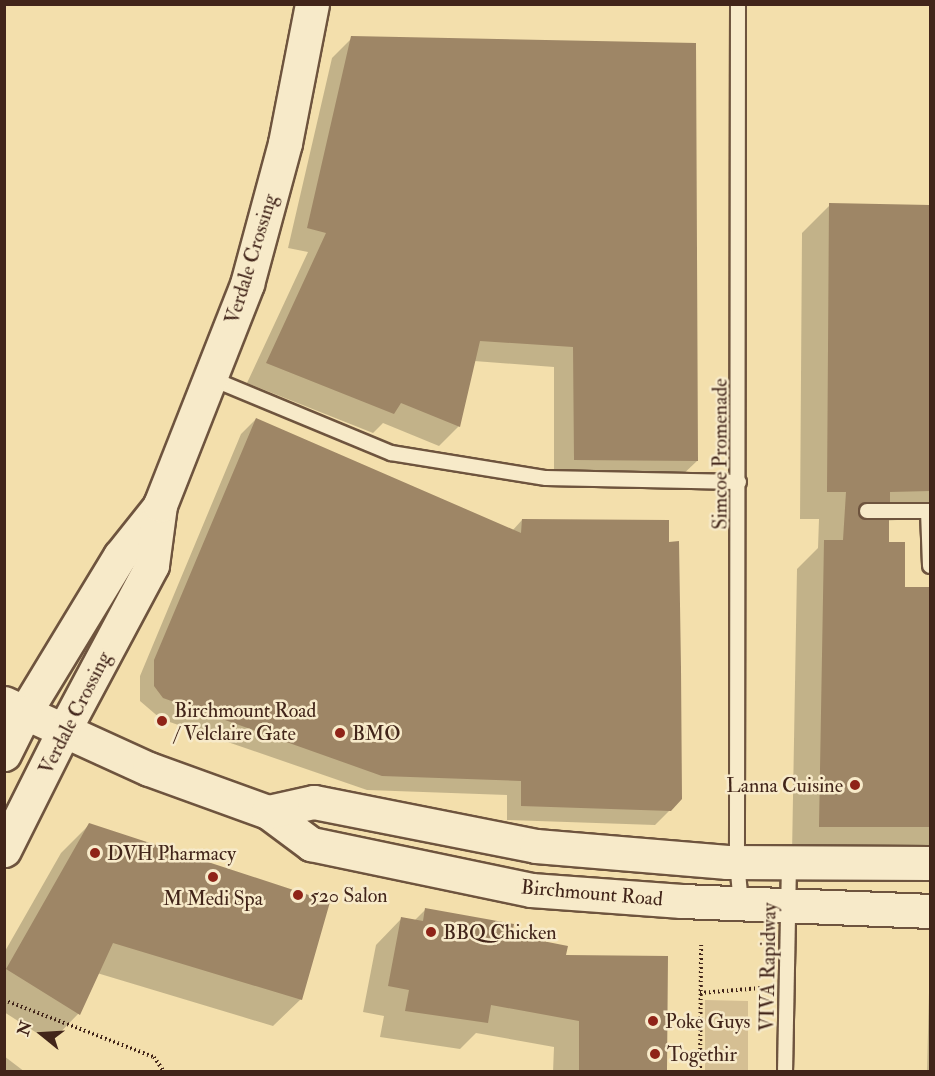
<!DOCTYPE html>
<html>
<head>
<meta charset="utf-8">
<style>
  body { margin:0 }
  #map { position:relative; width:935px; height:1076px; overflow:hidden; background:#f3dfac; font-family:"IM FELL Double Pica",serif }
  div>[style] { position:absolute }
  [style*='--x'] { left:calc(var(--x)*1px); top:calc(var(--y)*1px); width:calc(var(--w)*1px); rotate:calc(var(--a)*1deg) }
  .green>* { inset:0; background:#d5bf93 }
  .shadow>* { inset:0; background:#0003 }
  .building>* { inset:0; background:#9e8666 }
  .path>* { height:4px; margin-top:-2px; transform-origin:0; background:repeating-linear-gradient(90deg,#42251a 0 1.5px,transparent 0 4.5px) }
  .roads { filter:drop-shadow(2px 0 #6e543e) drop-shadow(-2px 0 #6e543e) drop-shadow(0 2px #6e543e) drop-shadow(0 -2px #6e543e) }
  .service>* { height:14px; margin:-7px; padding:0 7px; transform-origin:7px; border-radius:7px; background:#f7eac9 }
  .tertiary>* { height:33px; margin:-16.5px; padding:0 16.5px; transform-origin:16.5px; border-radius:16.5px; background:#f7eac9 }
  .secondary>* { height:33px; margin:-16.5px; padding:0 16.5px; transform-origin:16.5px; border-radius:16.5px; background:#f7eac9 }
  .dots>* { width:16px; height:16px; translate:-50% -50%; box-sizing:border-box; border:3px solid #f7eac9; border-radius:50% }
  span { translate:-50% -50%; white-space:nowrap; text-align:center; line-height:1.15; -webkit-text-stroke:5px #f7eac9; paint-order:stroke }
  .street-label { font-size:20px; color:#42251a }
  .poi-label { font-size:20px; color:#42251a }
  .left { translate:0 -50%; text-align:left }
  .right { translate:-100% -50%; text-align:right }
  .frame { position:absolute; inset:0; border:6px solid #42251a; pointer-events:none }
  .north { position:absolute; left:12px; top:1004px; width:60px; height:60px; -webkit-text-stroke:4px #f7eac9; paint-order:stroke; rotate:288deg; font-size:16px; font-weight:700; line-height:24px; text-align:center; color:#42251a }
  .north::after { content:''; display:block; margin:auto; width:21px; height:27px; background:#42251a; clip-path:polygon(50% 0,100% 100%,50% 72%,0 100%) }
</style>
</head>
<body>
<div id="map">
  <div class="green">
    <i style="clip-path:polygon(705px 1000px,748px 1001px,748px 1071px,705px 1071px)"></i>
  </div>
  <div class="shadow">
    <i style="clip-path:polygon(352px 38px,697px 461px,677px 480px,554px 480px,554px 367px,474px 361px,459px 426px,439px 446px,383px 423px,373px 433px,247px 383px,308px 252px,288px 248px,332px 58px)"></i>
    <i style="clip-path:polygon(830px 205px,930px 206px,930px 518px,881px 521px,903px 588px,930px 588px,930px 854px,792px 854px,797px 569px,818px 548px,819px 519px,800px 519px,802px 233px)"></i>
    <i style="clip-path:polygon(256px 419px,512px 531px,522px 520px,667px 544px,670px 810px,655px 825px,507px 820px,507px 795px,367px 790px,161px 719px,140px 701px,140px 676px,241px 434px)"></i>
    <i style="clip-path:polygon(89px 825px,301px 999px,273px 1026px,97px 973px,78px 1014px,51px 1042px,4px 1012px,4px 953px,61px 853px)"></i>
    <i style="clip-path:polygon(426px 909px,564px 956px,667px 957px,665px 1072px,553px 1072px,554px 1047px,476px 1033px,460px 1049px,380px 1037px,384px 1016px,363px 1012px,376px 945px,402px 918px,414px 921px)"></i>
    <i style="clip-path:polygon(930px 991px,930px 1072px,927px 1072px,929px 992px)"></i>
    <i style="clip-path:polygon(4px 1056px,25px 1072px,4px 1072px)"></i>
  </div>
  <div class="building">
    <i style="clip-path:polygon(351px 36px,696px 43px,698px 461px,574px 460px,573px 347px,480px 341px,460px 427px,401px 403px,394px 414px,266px 363px,326px 233px,307px 228px)"></i>
    <i style="clip-path:polygon(829px 203px,930px 205px,930px 491px,890px 492px,890px 502px,863px 503px,858px 510px,863px 519px,889px 520px,889px 542px,905px 542px,905px 587px,930px 587px,930px 827px,819px 827px,824px 540px,843px 540px,846px 492px,827px 492px)"></i>
    <i style="clip-path:polygon(256px 418px,521px 533px,522px 519px,669px 520px,669px 542px,679px 541px,681px 668px,682px 799px,671px 811px,521px 806px,521px 781px,382px 776px,163px 698px,154px 686px,154px 660px)"></i>
    <i style="clip-path:polygon(89px 823px,330px 902px,302px 1000px,113px 943px,80px 1015px,6px 969px)"></i>
    <i style="clip-path:polygon(425px 908px,514px 924px,512px 935px,568px 946px,566px 955px,668px 956px,667px 1071px,579px 1071px,579px 1021px,491px 1005px,488px 1023px,405px 1011px,409px 990px,388px 986px,401px 917px,423px 921px)"></i>
  </div>
  <div class="path">
    <i style="--x:700;--y:993;--w:61;--a:-4.7"></i>
    <i style="--x:4;--y:1000;--w:160;--a:20.8"></i>
    <i style="--x:154;--y:1057;--w:18;--a:56"></i>
    <i style="--x:700;--y:1072;--w:127;--a:-89.5"></i>
  </div>
  <div class="roads">
    <div class="service">
      <i style="--x:738;--y:4;--w:858;--a:90.07"></i>
      <i style="--x:737;--y:862;--w:42;--a:84.6"></i>
      <i style="--x:210;--y:378;--w:196;--a:22.5"></i>
      <i style="--x:391;--y:453;--w:157;--a:9.2"></i>
      <i style="--x:546;--y:478;--w:193;--a:1.2"></i>
      <i style="--x:867;--y:511;--w:63;--a:0"></i>
      <i style="--x:928;--y:511;--w:55;--a:87.9"></i>
      <i style="--x:785;--y:1072;--w:209;--a:-88.9"></i>
    </div>
    <div class="tertiary">
      <i style="--x:25;--y:712;--w:183;--a:-58.7"></i>
      <i style="--x:120;--y:556;--w:63;--a:-51.5"></i>
      <i style="--x:64;--y:730;--w:187;--a:-61.9"></i>
      <i style="--x:152;--y:565;--w:61;--a:-82.4"></i>
      <i style="--x:160;--y:505;--w:238;--a:-68.5"></i>
      <i style="--x:247;--y:284;--w:146;--a:-74.9"></i>
      <i style="--x:285;--y:143;--w:142;--a:-79"></i>
    </div>
    <div class="secondary">
      <i style="--x:4;--y:703;--w:159;--a:24.5"></i>
      <i style="--x:149;--y:769;--w:127;--a:19.9"></i>
      <i style="--x:268;--y:812;--w:54;--a:36.7"></i>
      <i style="--x:311;--y:844;--w:225;--a:11.8"></i>
      <i style="--x:531;--y:890;--w:151;--a:4.2"></i>
      <i style="--x:682;--y:901;--w:248;--a:2.3"></i>
      <i style="--x:4;--y:754;--w:47;--a:-63.4"></i>
      <i style="--x:268;--y:812;--w:47;--a:-12.3"></i>
      <i style="--x:314;--y:802;--w:226;--a:11.2"></i>
      <i style="--x:536;--y:846;--w:192;--a:4.8"></i>
      <i style="--x:727;--y:862;--w:203;--a:0.3"></i>
      <i style="--x:4;--y:850;--w:134;--a:-63.4"></i>
    </div>
  </div>
  <div class="dots">
    <i style="left:162px;top:721px;background:#8f2418"></i>
    <i style="left:340px;top:733px;background:#8f2418"></i>
    <i style="left:855px;top:785px;background:#8f2418"></i>
    <i style="left:95px;top:853px;background:#8f2418"></i>
    <i style="left:213px;top:877px;background:#8f2418"></i>
    <i style="left:298px;top:895px;background:#8f2418"></i>
    <i style="left:431px;top:932px;background:#8f2418"></i>
    <i style="left:653px;top:1021px;background:#8f2418"></i>
    <i style="left:655px;top:1054px;background:#8f2418"></i>
  </div>
  <div class="street-label">
    <span style="left:251px;top:259px;rotate:-73deg">Verdale Crossing</span>
    <span style="left:720px;top:454px;rotate:-90deg">Simcoe Promenade</span>
    <span style="left:75px;top:713px;rotate:-63deg">Verdale Crossing</span>
    <span style="left:592px;top:893px;rotate:5deg">Birchmount Road</span>
    <span style="left:768px;top:967px;rotate:-89deg">VIVA Rapidway</span>
  </div>
  <div class="poi-label">
    <span class="left" style="left:174px;top:722px">Birchmount Road<br>/ Velclaire Gate</span>
    <span class="left" style="left:352px;top:733px">BMO</span>
    <span class="right" style="left:843px;top:785px">Lanna Cuisine</span>
    <span class="left" style="left:107px;top:853px">DVH Pharmacy</span>
    <span class="left" style="left:310px;top:895px">520 Salon</span>
    <span style="left:213px;top:898px">M Medi Spa</span>
    <span class="left" style="left:443px;top:932px">BBQ Chicken</span>
    <span class="left" style="left:665px;top:1021px">Poke Guys</span>
    <span class="left" style="left:667px;top:1054px">Togethir</span>
  </div>
  <div class="frame"></div>
  <div class="north">N</div>
</div>
</body>
</html>
